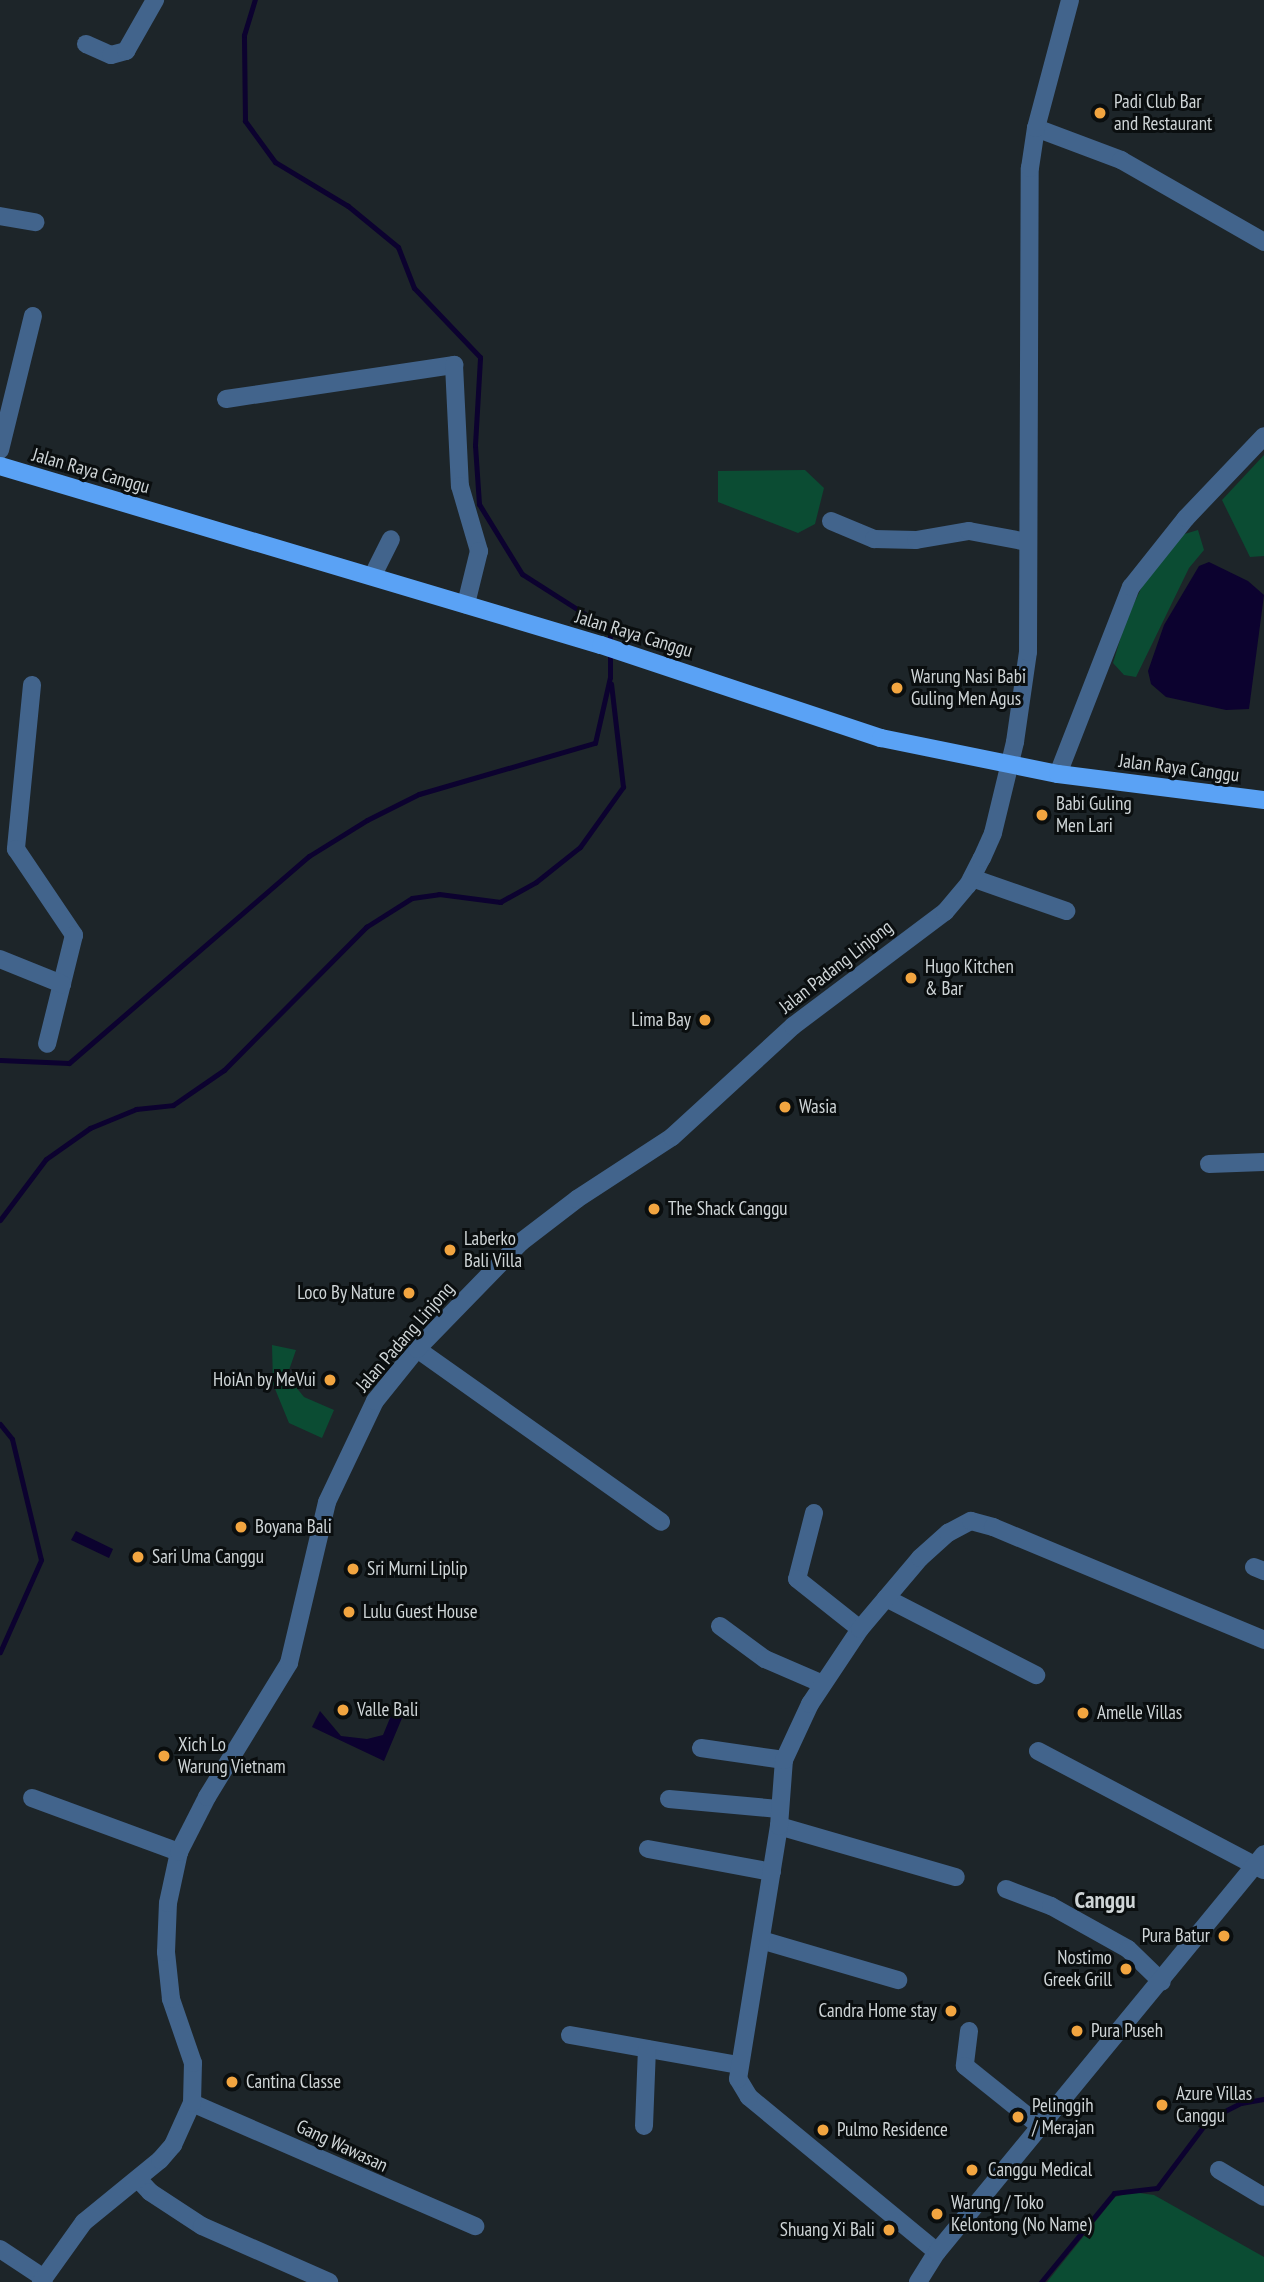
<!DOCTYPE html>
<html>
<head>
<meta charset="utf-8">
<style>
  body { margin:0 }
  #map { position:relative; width:1264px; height:2282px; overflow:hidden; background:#1d2529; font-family:"PT Sans Narrow",sans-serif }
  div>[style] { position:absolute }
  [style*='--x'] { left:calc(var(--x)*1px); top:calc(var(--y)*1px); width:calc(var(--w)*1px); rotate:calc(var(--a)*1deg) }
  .green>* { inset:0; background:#0b4c33 }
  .water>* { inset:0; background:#0c022f }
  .stream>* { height:5px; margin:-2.5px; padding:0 2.5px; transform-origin:2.5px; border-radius:2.5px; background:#0c022f }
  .minor>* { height:18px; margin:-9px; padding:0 9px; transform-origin:9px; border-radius:9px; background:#42648c }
  .major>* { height:18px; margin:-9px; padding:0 9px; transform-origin:9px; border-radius:9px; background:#5aa2f5 }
  .dots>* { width:19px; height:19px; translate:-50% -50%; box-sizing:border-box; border:4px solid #0a0e0f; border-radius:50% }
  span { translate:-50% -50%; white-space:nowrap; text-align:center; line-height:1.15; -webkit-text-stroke:6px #0a0e0f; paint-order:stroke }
  .poi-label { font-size:19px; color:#cfd5d7 }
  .left { translate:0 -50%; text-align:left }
  .right { translate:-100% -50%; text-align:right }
  .street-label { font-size:19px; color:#cfd5d7 }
  .quarter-label { font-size:23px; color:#cfd5d7; font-weight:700 }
</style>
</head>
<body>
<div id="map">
  <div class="green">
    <i style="clip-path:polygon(1264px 455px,1264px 556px,1250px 557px,1222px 500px)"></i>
    <i style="clip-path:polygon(805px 470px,824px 488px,815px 524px,798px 533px,718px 502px,718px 471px)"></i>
    <i style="clip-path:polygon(1198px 530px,1204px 550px,1189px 568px,1136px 677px,1124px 675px,1113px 663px,1126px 620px,1148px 574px,1181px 535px)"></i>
    <i style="clip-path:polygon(272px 1345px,296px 1350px,287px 1376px,304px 1397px,334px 1410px,322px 1438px,289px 1423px,273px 1384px)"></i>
    <i style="clip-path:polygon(1132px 2192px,1154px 2195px,1264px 2257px,1264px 2282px,1047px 2282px,1115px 2197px)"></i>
  </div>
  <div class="water">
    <i style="clip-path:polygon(1209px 562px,1248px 581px,1264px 595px,1249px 709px,1226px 710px,1166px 697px,1151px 684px,1148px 671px,1164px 625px,1199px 566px)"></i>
    <i style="clip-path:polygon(76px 1531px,113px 1549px,109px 1558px,71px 1540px)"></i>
    <i style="clip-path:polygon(395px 1706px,405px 1711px,384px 1761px,312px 1727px,320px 1711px,341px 1736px,367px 1739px,383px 1735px)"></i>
  </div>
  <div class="stream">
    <i style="--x:0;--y:1060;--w:69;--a:2.5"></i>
    <i style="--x:69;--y:1063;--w:317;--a:-40.8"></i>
    <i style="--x:309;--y:856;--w:68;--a:-31.8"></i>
    <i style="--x:367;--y:820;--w:58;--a:-26.6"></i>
    <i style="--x:419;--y:794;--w:183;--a:-16.2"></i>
    <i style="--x:595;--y:743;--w:68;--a:-77.2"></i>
    <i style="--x:610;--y:677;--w:47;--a:-90"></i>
    <i style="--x:610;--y:630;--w:104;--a:-147.5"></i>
    <i style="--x:522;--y:574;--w:82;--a:-121.6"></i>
    <i style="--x:479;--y:504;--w:59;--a:-93.9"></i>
    <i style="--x:475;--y:445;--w:88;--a:-86.7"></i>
    <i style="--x:480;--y:357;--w:95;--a:-133.7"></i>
    <i style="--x:414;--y:288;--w:44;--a:-111.3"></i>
    <i style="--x:398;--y:247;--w:65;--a:-140.6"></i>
    <i style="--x:348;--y:206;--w:85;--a:-148.9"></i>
    <i style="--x:275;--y:162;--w:51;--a:-126.2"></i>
    <i style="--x:245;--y:121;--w:86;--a:-90.7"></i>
    <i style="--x:244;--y:35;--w:37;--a:-73"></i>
    <i style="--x:0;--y:1220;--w:76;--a:-53"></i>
    <i style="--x:46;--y:1159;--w:54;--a:-35.2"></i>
    <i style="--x:90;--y:1128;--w:50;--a:-22.4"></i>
    <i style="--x:136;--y:1109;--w:37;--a:-6"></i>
    <i style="--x:173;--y:1105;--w:62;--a:-34.5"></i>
    <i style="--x:224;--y:1070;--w:202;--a:-45.2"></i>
    <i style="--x:366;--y:927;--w:54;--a:-32.2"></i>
    <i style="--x:412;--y:898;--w:27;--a:-8"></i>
    <i style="--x:439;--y:894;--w:62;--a:7.5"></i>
    <i style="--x:500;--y:902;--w:41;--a:-29.1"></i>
    <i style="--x:536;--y:882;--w:56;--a:-38.5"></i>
    <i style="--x:580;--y:847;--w:74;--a:-54.4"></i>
    <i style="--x:623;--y:787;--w:104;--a:-96.6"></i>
    <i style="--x:0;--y:1424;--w:19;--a:51"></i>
    <i style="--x:12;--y:1439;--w:124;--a:76.5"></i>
    <i style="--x:41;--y:1560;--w:101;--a:114"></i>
    <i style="--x:1041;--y:2282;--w:115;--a:-50.6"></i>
    <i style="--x:1114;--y:2193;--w:43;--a:-6.6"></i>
    <i style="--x:1157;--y:2188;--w:86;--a:-53"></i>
    <i style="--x:1209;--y:2119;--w:36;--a:-27"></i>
    <i style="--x:1241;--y:2103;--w:23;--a:-10"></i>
  </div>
  <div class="minor">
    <i style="--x:86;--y:44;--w:27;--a:24"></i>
    <i style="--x:111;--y:55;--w:16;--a:-15"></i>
    <i style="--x:126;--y:51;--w:59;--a:-60.4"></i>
    <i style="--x:1036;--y:128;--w:91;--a:20.6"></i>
    <i style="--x:1121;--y:160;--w:165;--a:29.8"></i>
    <i style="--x:0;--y:216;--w:36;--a:10"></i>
    <i style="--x:226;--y:399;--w:231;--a:-8.5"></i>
    <i style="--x:454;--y:365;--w:121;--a:87.2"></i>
    <i style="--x:460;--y:486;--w:68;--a:73.7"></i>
    <i style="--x:479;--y:551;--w:55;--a:103.8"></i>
    <i style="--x:0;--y:450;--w:138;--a:-76.2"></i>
    <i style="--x:831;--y:521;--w:47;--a:22.7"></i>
    <i style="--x:874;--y:539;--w:42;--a:1.4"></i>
    <i style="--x:916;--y:540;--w:54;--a:-9.6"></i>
    <i style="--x:969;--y:531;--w:60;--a:10.6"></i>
    <i style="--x:373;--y:575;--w:40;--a:-63.4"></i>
    <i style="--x:32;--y:685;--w:165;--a:95.6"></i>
    <i style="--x:16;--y:849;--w:104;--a:56"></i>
    <i style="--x:74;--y:935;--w:112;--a:103.9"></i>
    <i style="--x:1058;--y:774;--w:201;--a:-68.7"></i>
    <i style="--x:1131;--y:587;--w:88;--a:-51.4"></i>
    <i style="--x:1186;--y:518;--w:113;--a:-46.4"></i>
    <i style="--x:972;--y:878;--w:100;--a:19.3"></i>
    <i style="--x:0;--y:959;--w:67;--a:22"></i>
    <i style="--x:1209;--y:1164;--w:55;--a:-2.1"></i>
    <i style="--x:417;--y:1349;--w:299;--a:35.3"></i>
    <i style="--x:814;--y:1513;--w:68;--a:104.4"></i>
    <i style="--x:797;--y:1579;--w:80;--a:38.4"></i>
    <i style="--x:1254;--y:1567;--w:11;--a:22"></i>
    <i style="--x:886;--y:1598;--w:169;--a:27.2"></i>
    <i style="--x:720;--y:1626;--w:56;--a:36.3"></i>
    <i style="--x:765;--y:1659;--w:63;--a:23.3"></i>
    <i style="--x:701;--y:1748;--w:84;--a:8.2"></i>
    <i style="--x:1038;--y:1751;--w:255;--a:27.8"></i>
    <i style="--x:32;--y:1798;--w:157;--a:20.2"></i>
    <i style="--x:669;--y:1799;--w:110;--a:5.2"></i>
    <i style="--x:779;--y:1826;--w:184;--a:16.1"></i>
    <i style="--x:648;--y:1849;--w:126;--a:10.5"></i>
    <i style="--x:1006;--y:1889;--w:48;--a:20.7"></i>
    <i style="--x:1051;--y:1906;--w:88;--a:29.2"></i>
    <i style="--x:1128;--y:1949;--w:47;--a:44.1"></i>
    <i style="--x:761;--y:1940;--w:143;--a:16.3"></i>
    <i style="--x:969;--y:2031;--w:35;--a:97"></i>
    <i style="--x:965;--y:2066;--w:96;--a:38.7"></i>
    <i style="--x:570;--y:2035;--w:171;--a:10.1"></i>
    <i style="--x:192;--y:2103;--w:309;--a:23.5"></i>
    <i style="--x:644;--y:2126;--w:77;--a:-87.8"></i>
    <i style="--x:1219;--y:2170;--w:52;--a:31"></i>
    <i style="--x:138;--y:2179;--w:18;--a:47"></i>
    <i style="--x:150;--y:2192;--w:62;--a:33.2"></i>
    <i style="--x:202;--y:2226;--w:139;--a:23.8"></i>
    <i style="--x:0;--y:2249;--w:53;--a:33.4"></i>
    <i style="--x:937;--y:2252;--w:244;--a:-140.5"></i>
    <i style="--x:749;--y:2097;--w:21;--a:-121"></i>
    <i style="--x:738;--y:2079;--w:256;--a:-80.8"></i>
    <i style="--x:779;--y:1826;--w:66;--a:-85.7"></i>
    <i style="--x:784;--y:1760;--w:62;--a:-65.1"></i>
    <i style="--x:810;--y:1704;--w:90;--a:-56.3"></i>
    <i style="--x:860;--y:1629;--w:93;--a:-49.8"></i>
    <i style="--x:920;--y:1558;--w:38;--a:-42"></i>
    <i style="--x:948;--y:1533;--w:26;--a:-28"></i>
    <i style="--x:971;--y:1521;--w:23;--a:15"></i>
    <i style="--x:993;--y:1527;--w:294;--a:22.6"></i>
    <i style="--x:41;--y:2282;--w:74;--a:-54.4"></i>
    <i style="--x:84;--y:2222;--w:98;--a:-39.2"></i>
    <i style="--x:160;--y:2160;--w:20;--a:-49"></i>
    <i style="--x:173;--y:2145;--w:46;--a:-65.7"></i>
    <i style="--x:192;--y:2103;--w:40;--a:-88.6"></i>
    <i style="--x:193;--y:2063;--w:68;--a:-109"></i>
    <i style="--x:171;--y:1999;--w:47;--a:-96.1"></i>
    <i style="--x:166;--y:1952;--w:49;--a:-87.7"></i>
    <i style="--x:168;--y:1903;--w:52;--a:-77.8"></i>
    <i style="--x:179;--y:1852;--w:62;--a:-63"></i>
    <i style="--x:207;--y:1797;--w:157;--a:-58.5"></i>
    <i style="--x:289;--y:1663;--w:165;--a:-76.7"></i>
    <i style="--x:327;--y:1502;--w:112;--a:-64.6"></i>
    <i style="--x:375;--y:1401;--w:67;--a:-51.1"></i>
    <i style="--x:417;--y:1349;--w:149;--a:-45.8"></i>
    <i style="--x:521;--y:1242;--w:71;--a:-37.5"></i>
    <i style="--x:577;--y:1199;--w:113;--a:-33.1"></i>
    <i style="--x:672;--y:1137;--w:164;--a:-42.5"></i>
    <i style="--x:793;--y:1026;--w:190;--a:-36.9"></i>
    <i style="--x:945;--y:912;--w:35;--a:-50"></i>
    <i style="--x:968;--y:885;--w:30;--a:-63"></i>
    <i style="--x:982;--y:858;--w:27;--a:-66"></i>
    <i style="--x:993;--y:833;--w:94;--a:-76.4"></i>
    <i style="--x:1015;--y:742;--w:91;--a:-81.8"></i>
    <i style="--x:1028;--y:652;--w:484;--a:-89.8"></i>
    <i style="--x:1030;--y:168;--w:40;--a:-81.5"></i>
    <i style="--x:1036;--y:128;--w:132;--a:-75.1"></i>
    <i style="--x:918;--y:2282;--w:36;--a:-58"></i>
    <i style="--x:937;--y:2252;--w:515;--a:-50.59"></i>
  </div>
  <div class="major">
    <i style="--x:0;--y:466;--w:627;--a:16.59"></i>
    <i style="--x:601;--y:645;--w:295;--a:18.4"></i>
    <i style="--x:881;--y:738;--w:181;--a:11.5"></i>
    <i style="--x:1058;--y:774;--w:208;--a:7.2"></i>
  </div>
  <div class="dots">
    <i style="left:1100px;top:113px;background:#f2a540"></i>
    <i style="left:897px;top:688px;background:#f2a540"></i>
    <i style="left:1042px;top:815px;background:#f2a540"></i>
    <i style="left:911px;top:978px;background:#f2a540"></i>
    <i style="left:705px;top:1020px;background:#f2a540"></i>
    <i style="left:785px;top:1107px;background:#f2a540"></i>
    <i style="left:654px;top:1209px;background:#f2a540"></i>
    <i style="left:450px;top:1250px;background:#f2a540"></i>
    <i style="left:409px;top:1293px;background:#f2a540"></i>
    <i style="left:330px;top:1380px;background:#f2a540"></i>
    <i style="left:241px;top:1527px;background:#f2a540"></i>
    <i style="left:138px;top:1557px;background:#f2a540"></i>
    <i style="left:353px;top:1569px;background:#f2a540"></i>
    <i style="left:349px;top:1612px;background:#f2a540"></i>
    <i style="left:343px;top:1710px;background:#f2a540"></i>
    <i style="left:1083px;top:1713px;background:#f2a540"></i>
    <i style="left:164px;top:1756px;background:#f2a540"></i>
    <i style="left:1224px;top:1936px;background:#f2a540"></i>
    <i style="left:1126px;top:1969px;background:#f2a540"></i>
    <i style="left:951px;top:2011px;background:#f2a540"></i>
    <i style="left:1077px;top:2031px;background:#f2a540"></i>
    <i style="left:232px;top:2082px;background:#f2a540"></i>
    <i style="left:1162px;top:2105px;background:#f2a540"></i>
    <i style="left:1018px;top:2117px;background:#f2a540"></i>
    <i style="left:823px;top:2130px;background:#f2a540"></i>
    <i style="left:972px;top:2170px;background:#f2a540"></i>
    <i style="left:937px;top:2214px;background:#f2a540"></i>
    <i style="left:889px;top:2230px;background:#f2a540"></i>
  </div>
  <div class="poi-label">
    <span class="left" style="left:1114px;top:113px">Padi Club Bar<br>and Restaurant</span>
    <span class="left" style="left:911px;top:688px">Warung Nasi Babi<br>Guling Men Agus</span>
    <span class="left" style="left:1056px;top:815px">Babi Guling<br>Men Lari</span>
    <span class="left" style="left:925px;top:978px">Hugo Kitchen<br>&amp; Bar</span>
    <span class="right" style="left:691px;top:1020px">Lima Bay</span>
    <span class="left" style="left:799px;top:1107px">Wasia</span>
    <span class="left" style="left:668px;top:1209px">The Shack Canggu</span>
    <span class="left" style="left:464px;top:1250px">Laberko<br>Bali Villa</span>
    <span class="right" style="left:395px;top:1293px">Loco By Nature</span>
    <span class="right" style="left:316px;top:1380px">HoiAn by MeVui</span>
    <span class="left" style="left:255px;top:1527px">Boyana Bali</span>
    <span class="left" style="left:152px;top:1557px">Sari Uma Canggu</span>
    <span class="left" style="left:367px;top:1569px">Sri Murni Liplip</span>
    <span class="left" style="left:363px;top:1612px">Lulu Guest House</span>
    <span class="left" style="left:357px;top:1710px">Valle Bali</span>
    <span class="left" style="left:1097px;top:1713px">Amelle Villas</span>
    <span class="left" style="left:178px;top:1756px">Xich Lo<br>Warung Vietnam</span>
    <span class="right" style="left:1210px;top:1936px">Pura Batur</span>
    <span class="right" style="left:1112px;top:1969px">Nostimo<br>Greek Grill</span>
    <span class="right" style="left:937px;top:2011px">Candra Home stay</span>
    <span class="left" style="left:1091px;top:2031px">Pura Puseh</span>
    <span class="left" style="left:246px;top:2082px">Cantina Classe</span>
    <span class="left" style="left:1176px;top:2105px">Azure Villas<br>Canggu</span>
    <span class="left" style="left:1032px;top:2117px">Pelinggih<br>/ Merajan</span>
    <span class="left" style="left:837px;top:2130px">Pulmo Residence</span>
    <span class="left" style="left:988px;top:2170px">Canggu Medical</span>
    <span class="left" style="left:951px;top:2214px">Warung / Toko<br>Kelontong (No Name)</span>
    <span class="right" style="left:875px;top:2230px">Shuang Xi Bali</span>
  </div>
  <div class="street-label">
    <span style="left:91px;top:471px;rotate:16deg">Jalan Raya Canggu</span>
    <span style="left:634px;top:634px;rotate:17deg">Jalan Raya Canggu</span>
    <span style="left:1179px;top:768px;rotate:7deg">Jalan Raya Canggu</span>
    <span style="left:836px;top:967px;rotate:-38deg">Jalan Padang Linjong</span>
    <span style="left:405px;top:1337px;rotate:-49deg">Jalan Padang Linjong</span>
    <span style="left:342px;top:2146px;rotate:25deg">Gang Wawasan</span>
  </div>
  <div class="quarter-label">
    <span style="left:1105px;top:1900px">Canggu</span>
  </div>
</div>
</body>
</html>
